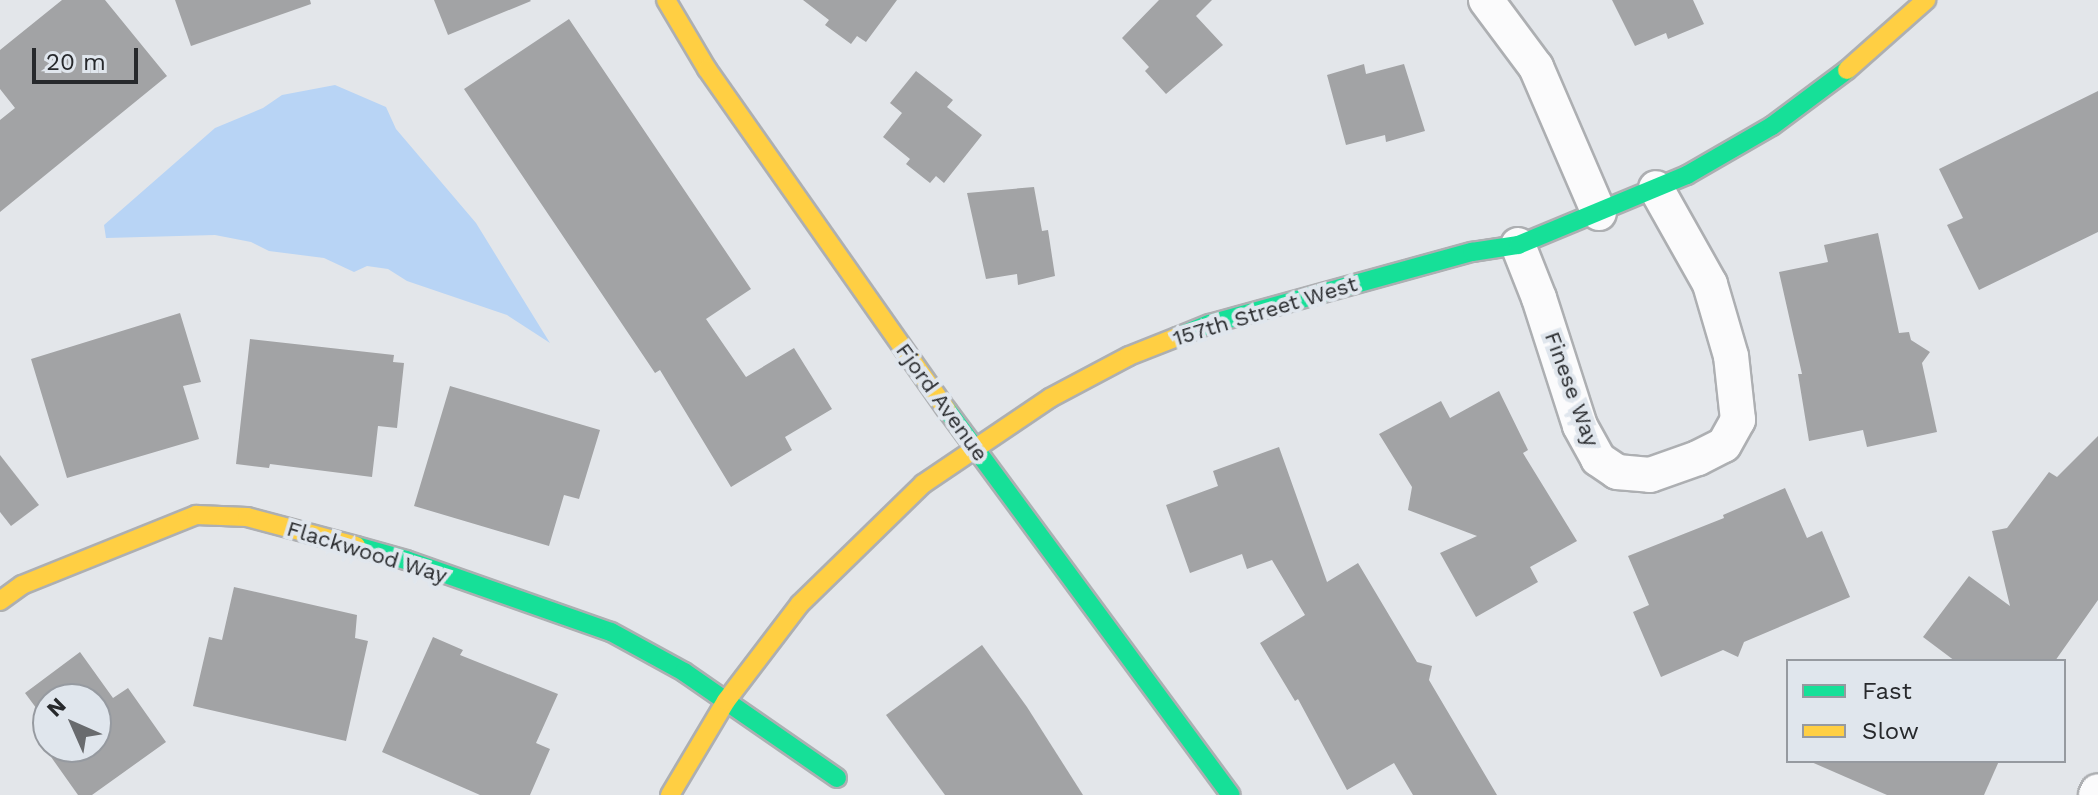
<!DOCTYPE html>
<html>
<head>
<meta charset="utf-8">
<style>
  body { margin:0 }
  #map { position:relative; width:2098px; height:795px; overflow:hidden; background:#e3e6ea; font-family:"Work Sans",sans-serif }
  div>[style] { position:absolute }
  [style*='--x'] { left:calc(var(--x)*1px); top:calc(var(--y)*1px); width:calc(var(--w)*1px); rotate:calc(var(--a)*1deg) }
  .water>* { inset:0; background:#b8d4f5 }
  .building>* { inset:0; background:#a2a3a5 }
  .roads { filter:drop-shadow(2px 0 #adafb2) drop-shadow(-2px 0 #adafb2) drop-shadow(0 2px #adafb2) drop-shadow(0 -2px #adafb2) }
  .street>* { height:34px; margin:-17px; padding:0 17px; transform-origin:17px; border-radius:17px; background:#fbfbfc }
  .fast>* { height:18px; margin:-9px; padding:0 9px; transform-origin:9px; border-radius:9px; background:#16e098 }
  .slow>* { height:18px; margin:-9px; padding:0 9px; transform-origin:9px; border-radius:9px; background:#ffcf43 }
  span { translate:-50% -50%; white-space:nowrap; text-align:center; line-height:1.15; -webkit-text-stroke:8px #e0e6ed; paint-order:stroke }
  .street-label { font-size:22px; color:#27292c }
  .legend { position:absolute; left:1786px; top:659px; width:280px; height:104px; box-sizing:border-box; background:#e0e6ed; border:2px solid #969aa0; margin:0; padding:10px 14px; list-style:none; font-size:24px; color:#27292c }
  .legend li { display:flex; align-items:center; gap:16px; height:40px }
  .legend b { width:40px; border:2px solid #969aa0 }
  .north { position:absolute; left:32px; top:683px; width:80px; height:80px; box-sizing:border-box; background:#e0e6ed; border:2px solid #969aa0; border-radius:50%; rotate:315deg; font-size:22px; font-weight:700; line-height:32px; text-align:center; color:#27292c }
  .north::after { content:''; display:block; margin:auto; width:28px; height:36px; background:#696b6e; clip-path:polygon(50% 0,100% 100%,50% 72%,0 100%) }
  .scale { position:absolute; left:32px; top:48px; width:106px; height:36px; box-sizing:border-box; border:4px solid #27292c; border-top:0; padding-left:10px; font-size:24px; line-height:28px; white-space:nowrap; color:#27292c; -webkit-text-stroke:6px #e0e6ed; paint-order:stroke }
</style>
</head>
<body>
<div id="map">
  <div class="water">
    <i style="clip-path:polygon(335px 85px,386px 107px,396px 129px,476px 223px,550px 343px,507px 315px,407px 281px,388px 269px,367px 266px,354px 272px,324px 258px,269px 251px,251px 242px,215px 235px,106px 238px,104px 225px,215px 128px,263px 108px,282px 95px)"></i>
  </div>
  <div class="building">
    <i style="clip-path:polygon(62px 0,105px 0,167px 76px,0 212px,0 120px,15px 108px,0 89px,0 50px)"></i>
    <i style="clip-path:polygon(175px 0,310px 0,311px 4px,191px 46px)"></i>
    <i style="clip-path:polygon(434px 0,530px 0,531px 1px,448px 35px)"></i>
    <i style="clip-path:polygon(803px 0,897px 0,866px 42px,857px 36px,851px 44px,825px 25px,829px 20px)"></i>
    <i style="clip-path:polygon(1159px 0,1212px 0,1196px 16px,1223px 45px,1166px 94px,1145px 71px,1149px 67px,1122px 38px)"></i>
    <i style="clip-path:polygon(1612px 0,1693px 0,1704px 24px,1668px 39px,1666px 33px,1635px 46px)"></i>
    <i style="clip-path:polygon(569px 19px,751px 289px,706px 319px,746px 377px,794px 348px,832px 409px,785px 437px,792px 450px,731px 487px,660px 370px,655px 373px,464px 89px)"></i>
    <i style="clip-path:polygon(1364px 64px,1366px 74px,1404px 64px,1425px 131px,1386px 142px,1385px 135px,1346px 145px,1327px 75px)"></i>
    <i style="clip-path:polygon(916px 71px,953px 100px,947px 107px,982px 135px,944px 183px,936px 176px,930px 183px,906px 164px,910px 159px,883px 137px,902px 113px,890px 103px)"></i>
    <i style="clip-path:polygon(2098px 91px,2098px 232px,1979px 290px,1947px 225px,1963px 218px,1939px 169px)"></i>
    <i style="clip-path:polygon(1034px 187px,1042px 231px,1048px 230px,1055px 276px,1018px 285px,1017px 274px,986px 279px,967px 193px)"></i>
    <i style="clip-path:polygon(1878px 233px,1899px 333px,1909px 332px,1911px 340px,1930px 352px,1922px 363px,1937px 432px,1867px 447px,1863px 430px,1809px 441px,1798px 374px,1802px 374px,1779px 272px,1828px 262px,1824px 245px)"></i>
    <i style="clip-path:polygon(180px 313px,201px 382px,183px 386px,199px 439px,67px 478px,31px 359px)"></i>
    <i style="clip-path:polygon(250px 339px,394px 355px,393px 362px,404px 363px,397px 428px,378px 426px,372px 477px,270px 464px,269px 468px,236px 464px)"></i>
    <i style="clip-path:polygon(450px 386px,600px 430px,579px 499px,564px 495px,549px 546px,414px 506px)"></i>
    <i style="clip-path:polygon(1499px 391px,1528px 450px,1523px 453px,1577px 541px,1530px 567px,1538px 582px,1476px 617px,1440px 553px,1477px 536px,1408px 510px,1412px 487px,1379px 434px,1441px 401px,1450px 418px)"></i>
    <i style="clip-path:polygon(2098px 436px,2098px 600px,2055px 661px,1955px 661px,1923px 637px,1969px 576px,2010px 606px,1992px 531px,2007px 528px,2049px 472px,2057px 477px)"></i>
    <i style="clip-path:polygon(1279px 447px,1327px 582px,1358px 563px,1417px 662px,1432px 666px,1429px 680px,1497px 795px,1413px 795px,1394px 763px,1347px 790px,1298px 699px,1295px 701px,1260px 643px,1305px 615px,1272px 560px,1247px 569px,1242px 554px,1190px 573px,1166px 505px,1218px 486px,1213px 471px)"></i>
    <i style="clip-path:polygon(0 455px,39px 505px,11px 526px,0 512px)"></i>
    <i style="clip-path:polygon(1785px 488px,1807px 538px,1822px 531px,1850px 597px,1744px 642px,1738px 657px,1723px 650px,1661px 677px,1633px 612px,1649px 605px,1628px 556px,1724px 518px,1723px 515px)"></i>
    <i style="clip-path:polygon(234px 587px,357px 615px,355px 638px,368px 641px,346px 741px,193px 706px,209px 637px,222px 640px)"></i>
    <i style="clip-path:polygon(433px 637px,463px 650px,460px 655px,558px 694px,536px 743px,550px 749px,530px 795px,480px 795px,382px 752px)"></i>
    <i style="clip-path:polygon(982px 645px,1027px 707px,1083px 795px,945px 795px,886px 715px)"></i>
    <i style="clip-path:polygon(80px 652px,113px 698px,128px 688px,166px 742px,92px 795px,78px 795px,44px 747px,48px 744px,48px 747px,96px 747px,96px 699px,48px 699px,48px 724px,25px 693px)"></i>
    <i style="clip-path:polygon(1809px 761px,1999px 761px,1984px 795px,1887px 795px)"></i>
  </div>
  <div class="roads">
    <div class="street">
      <i style="--x:1486;--y:0;--w:84;--a:53.3"></i>
      <i style="--x:1536;--y:67;--w:159;--a:66.7"></i>
      <i style="--x:1518;--y:245;--w:57;--a:68.4"></i>
      <i style="--x:1539;--y:298;--w:134;--a:72.2"></i>
      <i style="--x:1580;--y:426;--w:38;--a:61"></i>
      <i style="--x:1598;--y:459;--w:23;--a:34"></i>
      <i style="--x:1617;--y:472;--w:33;--a:5"></i>
      <i style="--x:1650;--y:475;--w:51;--a:-19.5"></i>
      <i style="--x:1698;--y:458;--w:29;--a:-27"></i>
      <i style="--x:1724;--y:445;--w:29;--a:-61"></i>
      <i style="--x:1738;--y:420;--w:64;--a:-96.2"></i>
      <i style="--x:1731;--y:356;--w:75;--a:-106.3"></i>
      <i style="--x:1710;--y:284;--w:110;--a:-119.4"></i>
      <i style="--x:2096;--y:795;--w:4;--a:-63"></i>
    </div>
    <div class="fast">
      <i style="--x:1177;--y:337;--w:35;--a:-22"></i>
      <i style="--x:1210;--y:324;--w:272;--a:-15.4"></i>
      <i style="--x:1472;--y:252;--w:47;--a:-8.7"></i>
      <i style="--x:1518;--y:245;--w:183;--a:-22.5"></i>
      <i style="--x:1687;--y:175;--w:98;--a:-30"></i>
      <i style="--x:1772;--y:126;--w:94;--a:-36.7"></i>
      <i style="--x:947;--y:410;--w:478;--a:53.6"></i>
      <i style="--x:356;--y:546;--w:52;--a:15.6"></i>
      <i style="--x:406;--y:560;--w:217;--a:19.4"></i>
      <i style="--x:611;--y:632;--w:83;--a:28.7"></i>
      <i style="--x:684;--y:672;--w:186;--a:34.7"></i>
    </div>
    <div class="slow">
      <i style="--x:666;--y:0;--w:80;--a:59.3"></i>
      <i style="--x:707;--y:69;--w:417;--a:54.9"></i>
      <i style="--x:1847;--y:70;--w:106;--a:-41.5"></i>
      <i style="--x:0;--y:601;--w:27;--a:-36"></i>
      <i style="--x:22;--y:585;--w:188;--a:-21.9"></i>
      <i style="--x:196;--y:515;--w:51;--a:2.2"></i>
      <i style="--x:247;--y:517;--w:113;--a:14.9"></i>
      <i style="--x:670;--y:795;--w:109;--a:-59.2"></i>
      <i style="--x:726;--y:701;--w:122;--a:-52.7"></i>
      <i style="--x:800;--y:604;--w:172;--a:-44.3"></i>
      <i style="--x:923;--y:484;--w:153;--a:-34.1"></i>
      <i style="--x:1050;--y:398;--w:89;--a:-28"></i>
      <i style="--x:1129;--y:356;--w:52;--a:-21.6"></i>
    </div>
  </div>
  <div class="street-label">
    <span style="left:1265px;top:311px;rotate:-17deg">157th Street West</span>
    <span style="left:1572px;top:389px;rotate:70deg">Finese Way</span>
    <span style="left:942px;top:402px;rotate:54deg">Fjord Avenue</span>
    <span style="left:367px;top:552px;rotate:17deg">Flackwood Way</span>
  </div>
  <ul class="legend">
  <li><b style="height:10px;background:#16e098"></b>Fast</li>
  <li><b style="height:10px;background:#ffcf43"></b>Slow</li>
  </ul>
  <div class="north">N</div>
  <div class="scale">20 m</div>
</div>
</body>
</html>
